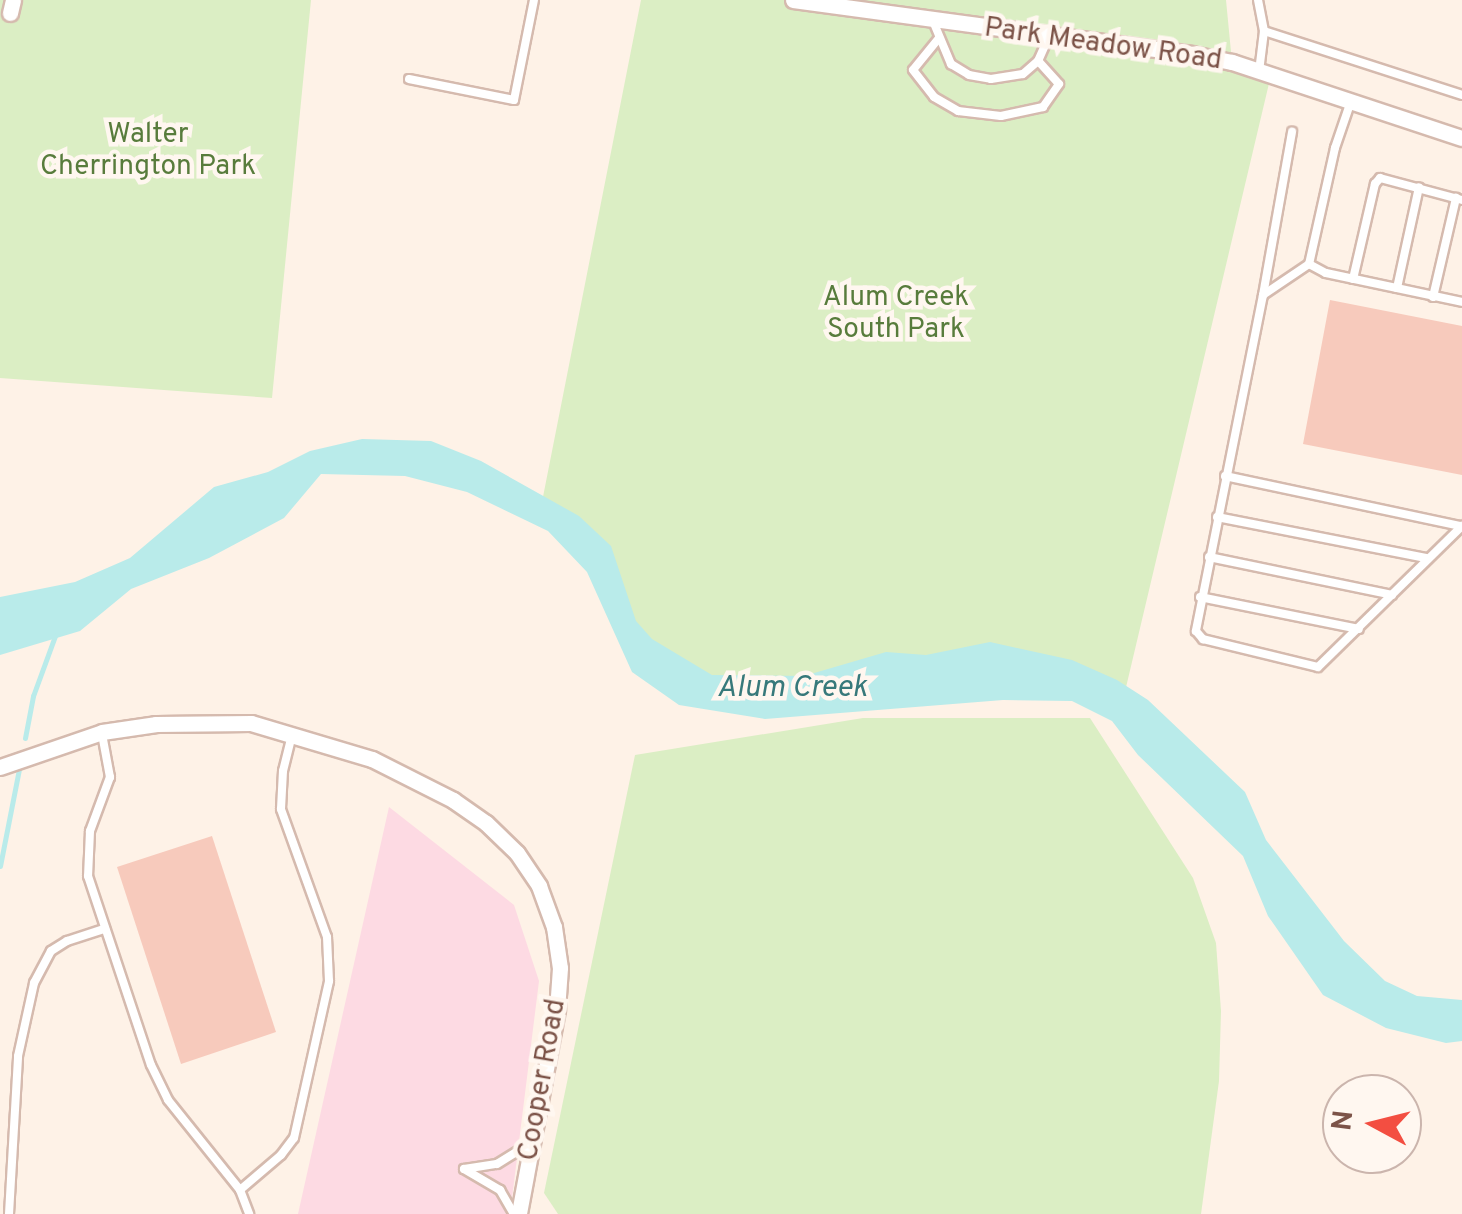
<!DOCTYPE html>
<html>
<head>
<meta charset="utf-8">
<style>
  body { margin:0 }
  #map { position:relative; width:1462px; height:1214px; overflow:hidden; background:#fef2e7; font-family:Overpass,sans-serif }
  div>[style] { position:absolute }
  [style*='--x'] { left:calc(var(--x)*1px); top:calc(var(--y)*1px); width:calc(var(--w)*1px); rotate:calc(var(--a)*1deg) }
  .medical>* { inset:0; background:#fddae3 }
  .green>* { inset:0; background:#dbeec4 }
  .water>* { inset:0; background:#b9ebea }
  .stream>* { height:5px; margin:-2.5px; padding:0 2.5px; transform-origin:2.5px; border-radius:2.5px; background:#b9ebea }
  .building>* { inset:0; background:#f7cabc }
  .roads { filter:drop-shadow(2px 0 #d5baae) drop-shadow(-2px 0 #d5baae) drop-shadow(0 2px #d5baae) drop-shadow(0 -2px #d5baae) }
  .lane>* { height:8px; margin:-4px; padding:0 4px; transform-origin:4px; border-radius:4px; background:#fff }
  .street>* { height:15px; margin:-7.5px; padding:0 7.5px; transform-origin:7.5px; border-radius:7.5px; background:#fff }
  span { translate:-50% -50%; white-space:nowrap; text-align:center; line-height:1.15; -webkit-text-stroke:9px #fff7f0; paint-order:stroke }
  .street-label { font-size:28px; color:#7c5348 }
  .park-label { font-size:28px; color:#587c3c }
  .water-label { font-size:30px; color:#37797b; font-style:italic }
  .north { position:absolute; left:1322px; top:1074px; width:100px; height:100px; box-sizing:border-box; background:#fff7f0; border:2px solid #cbb5ad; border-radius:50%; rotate:277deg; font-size:28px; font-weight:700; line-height:40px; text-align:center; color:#7c5348 }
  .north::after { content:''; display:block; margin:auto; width:35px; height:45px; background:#f34e41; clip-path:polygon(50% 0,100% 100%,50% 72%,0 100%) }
</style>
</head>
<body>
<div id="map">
  <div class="medical">
    <i style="clip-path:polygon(389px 807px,514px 905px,539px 981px,510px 1214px,298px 1214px)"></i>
  </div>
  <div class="green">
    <i style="clip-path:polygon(0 0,311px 0,272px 398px,0 378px)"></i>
    <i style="clip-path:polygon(641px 0,1226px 0,1232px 62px,1271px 75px,1123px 700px,704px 690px,632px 648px,594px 558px,540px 512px)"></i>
    <i style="clip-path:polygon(863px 718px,1090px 718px,1193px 878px,1216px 943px,1221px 1011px,1219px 1081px,1201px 1214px,558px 1214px,544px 1193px,635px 755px)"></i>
  </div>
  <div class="water">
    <i style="clip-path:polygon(362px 439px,431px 441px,481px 461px,579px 516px,611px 546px,636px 621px,652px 639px,712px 675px,804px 676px,886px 652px,926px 655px,990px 642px,1072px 660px,1117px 680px,1148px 700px,1245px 792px,1266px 840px,1344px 941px,1385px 981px,1417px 996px,1462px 1000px,1462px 1041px,1446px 1043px,1386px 1028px,1323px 995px,1268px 916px,1243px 856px,1138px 755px,1112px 721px,1072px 701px,1003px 700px,765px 719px,679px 705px,632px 672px,587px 572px,548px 531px,467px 492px,405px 476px,321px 474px,284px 518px,209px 558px,131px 589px,80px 631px,0 655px,0 597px,75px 582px,130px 558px,214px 487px,268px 472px,310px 451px)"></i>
  </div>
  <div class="stream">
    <i style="--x:25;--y:738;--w:43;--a:-79.2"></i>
    <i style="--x:33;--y:696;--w:64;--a:-69.9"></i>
    <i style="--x:0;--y:866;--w:99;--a:-78.9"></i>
  </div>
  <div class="building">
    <i style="clip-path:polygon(1330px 300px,1462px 326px,1462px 475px,1303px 444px)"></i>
    <i style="clip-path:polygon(212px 836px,276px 1032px,181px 1064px,117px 867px)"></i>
  </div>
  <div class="roads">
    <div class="lane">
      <i style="--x:1258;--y:0;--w:32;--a:79"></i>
      <i style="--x:1264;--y:31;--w:38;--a:97"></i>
      <i style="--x:933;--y:21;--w:47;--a:67.3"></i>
      <i style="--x:951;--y:64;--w:21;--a:31"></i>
      <i style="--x:969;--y:75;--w:22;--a:10"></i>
      <i style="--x:991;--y:79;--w:32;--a:-9"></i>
      <i style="--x:1023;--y:74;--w:20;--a:-41"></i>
      <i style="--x:1038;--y:61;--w:27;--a:-66"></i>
      <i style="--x:1264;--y:31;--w:208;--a:17.9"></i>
      <i style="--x:939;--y:38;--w:41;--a:129.1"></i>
      <i style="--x:913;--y:70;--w:34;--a:52"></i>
      <i style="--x:934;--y:97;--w:28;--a:30"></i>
      <i style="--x:958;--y:111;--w:43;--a:6.6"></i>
      <i style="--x:1001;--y:116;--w:43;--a:-12.1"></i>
      <i style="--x:1043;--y:107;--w:28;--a:-55"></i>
      <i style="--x:1059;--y:84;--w:31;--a:-132"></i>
      <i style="--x:409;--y:79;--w:107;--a:11.3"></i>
      <i style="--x:514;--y:100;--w:102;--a:-78.7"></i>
      <i style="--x:1351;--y:101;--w:50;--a:108.8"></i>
      <i style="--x:1335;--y:148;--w:119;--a:102.6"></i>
      <i style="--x:1309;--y:264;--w:55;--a:146"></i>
      <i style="--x:1263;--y:295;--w:343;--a:101.3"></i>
      <i style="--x:1196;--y:631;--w:11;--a:49"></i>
      <i style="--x:1203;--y:639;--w:118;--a:13.7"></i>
      <i style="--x:1318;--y:667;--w:202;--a:-44.4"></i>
      <i style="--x:1309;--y:264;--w:19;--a:28"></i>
      <i style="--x:1326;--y:273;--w:139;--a:12"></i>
      <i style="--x:1353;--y:279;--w:98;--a:-77"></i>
      <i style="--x:1375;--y:184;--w:8;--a:-50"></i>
      <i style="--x:1380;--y:178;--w:85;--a:15"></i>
      <i style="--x:1397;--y:288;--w:103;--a:-77.7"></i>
      <i style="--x:1263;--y:295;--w:166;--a:-79.9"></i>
      <i style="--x:1433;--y:297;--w:102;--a:-76.9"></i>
      <i style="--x:1225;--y:476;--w:240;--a:12"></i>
      <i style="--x:1217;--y:517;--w:213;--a:11.1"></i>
      <i style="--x:1209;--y:557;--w:187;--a:11.7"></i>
      <i style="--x:1200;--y:597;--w:162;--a:11.4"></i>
      <i style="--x:102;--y:734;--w:44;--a:79.5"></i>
      <i style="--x:110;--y:777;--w:58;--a:110.3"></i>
      <i style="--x:90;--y:831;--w:45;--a:92.5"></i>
      <i style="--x:88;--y:876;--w:199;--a:71.6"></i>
      <i style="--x:151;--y:1065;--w:39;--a:64"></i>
      <i style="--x:168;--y:1100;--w:115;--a:51.3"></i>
      <i style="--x:240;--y:1190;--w:26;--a:69"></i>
      <i style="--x:464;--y:1169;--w:33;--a:-9"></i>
      <i style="--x:497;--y:1164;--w:39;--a:-32"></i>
      <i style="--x:464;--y:1169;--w:42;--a:30.3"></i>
      <i style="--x:500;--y:1190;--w:28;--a:60"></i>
      <i style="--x:240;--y:1190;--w:54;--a:-40.5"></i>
      <i style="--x:281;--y:1155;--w:21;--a:-53"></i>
      <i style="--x:294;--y:1138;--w:161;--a:-77.4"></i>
      <i style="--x:329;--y:981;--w:44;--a:-92.6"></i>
      <i style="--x:327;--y:937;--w:136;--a:-109.8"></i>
      <i style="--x:281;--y:809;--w:38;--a:-87"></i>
      <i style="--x:283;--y:771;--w:38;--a:-76"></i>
      <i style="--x:9;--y:1214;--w:158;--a:-86.7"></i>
      <i style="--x:18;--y:1056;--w:75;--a:-77.6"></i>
      <i style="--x:34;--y:983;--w:36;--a:-62"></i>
      <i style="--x:51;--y:951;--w:19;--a:-32"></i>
      <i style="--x:67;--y:941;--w:40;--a:-18"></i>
    </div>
    <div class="street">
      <i style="--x:793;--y:0;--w:403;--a:7.7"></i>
      <i style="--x:1192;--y:54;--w:41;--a:11.3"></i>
      <i style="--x:1232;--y:62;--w:242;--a:18.3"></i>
      <i style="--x:10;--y:13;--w:13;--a:-77"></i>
      <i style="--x:0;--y:767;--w:108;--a:-18.9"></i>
      <i style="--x:102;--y:732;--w:55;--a:-8.4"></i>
      <i style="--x:156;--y:724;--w:95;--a:-0.6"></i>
      <i style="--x:251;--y:723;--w:126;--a:16.6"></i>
      <i style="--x:372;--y:759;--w:91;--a:26.8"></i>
      <i style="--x:453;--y:800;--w:40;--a:34.9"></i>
      <i style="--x:486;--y:823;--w:43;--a:44.1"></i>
      <i style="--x:517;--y:853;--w:40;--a:56"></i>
      <i style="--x:539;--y:886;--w:44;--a:69.9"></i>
      <i style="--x:554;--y:927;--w:41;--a:81.7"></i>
      <i style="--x:560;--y:968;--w:42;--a:94.1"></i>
      <i style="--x:557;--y:1010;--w:208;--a:100.6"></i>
    </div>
  </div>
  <div class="street-label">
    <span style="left:1103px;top:45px;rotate:8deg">Park Meadow Road</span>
    <span style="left:543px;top:1080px;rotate:-80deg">Cooper Road</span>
  </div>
  <div class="park-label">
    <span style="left:148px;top:151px">Walter<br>Cherrington Park</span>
    <span style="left:896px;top:314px">Alum Creek<br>South Park</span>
  </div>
  <div class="water-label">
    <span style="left:792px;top:689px">Alum Creek</span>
  </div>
  <div class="north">N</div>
</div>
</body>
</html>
